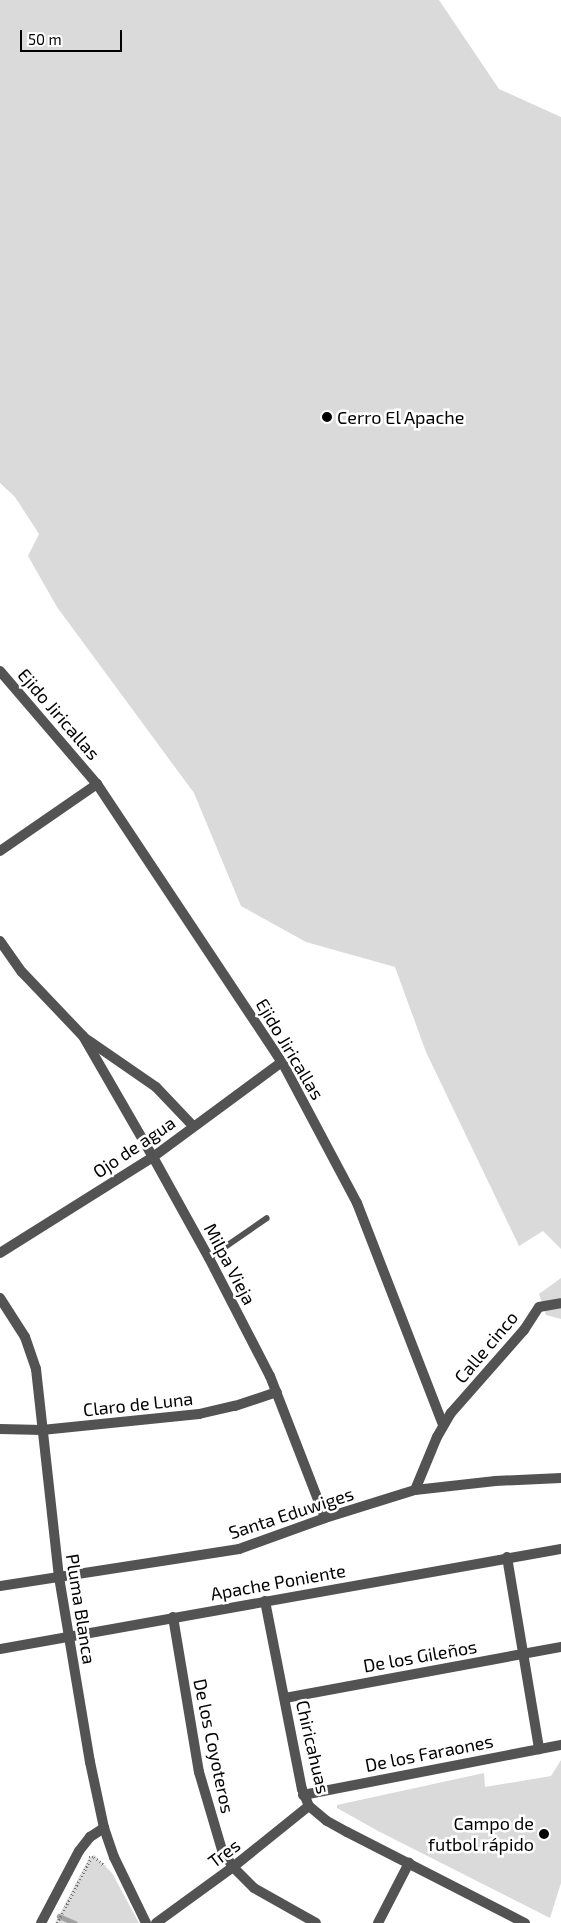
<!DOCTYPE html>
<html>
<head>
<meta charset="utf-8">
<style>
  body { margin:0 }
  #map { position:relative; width:561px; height:1923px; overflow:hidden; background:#fff; font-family:"Exo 2",sans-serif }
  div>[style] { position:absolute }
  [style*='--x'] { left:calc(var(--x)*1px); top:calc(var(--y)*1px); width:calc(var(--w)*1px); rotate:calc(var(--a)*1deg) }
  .green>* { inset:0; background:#dadada }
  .stream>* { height:4.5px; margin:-2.25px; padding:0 2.25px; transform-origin:2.25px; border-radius:2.25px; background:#a1a1a1 }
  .path>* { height:2.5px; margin-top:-1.25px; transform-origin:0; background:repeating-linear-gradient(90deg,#757575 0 1px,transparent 0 3.5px) }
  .service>* { height:6px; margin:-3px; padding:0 3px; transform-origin:3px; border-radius:3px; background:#535353 }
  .minor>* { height:10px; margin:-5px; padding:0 5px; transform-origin:5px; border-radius:5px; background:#535353 }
  .tertiary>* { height:10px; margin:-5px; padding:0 5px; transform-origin:5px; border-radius:5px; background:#535353 }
  .dots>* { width:14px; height:14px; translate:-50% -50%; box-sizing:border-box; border:2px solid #fff; border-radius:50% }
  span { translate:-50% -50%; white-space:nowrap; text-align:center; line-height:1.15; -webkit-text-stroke:5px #fff; paint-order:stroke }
  .poi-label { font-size:18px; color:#000 }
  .left { translate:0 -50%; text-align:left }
  .right { translate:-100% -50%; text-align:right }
  .street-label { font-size:18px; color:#000 }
  .scale { position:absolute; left:20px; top:30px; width:102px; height:22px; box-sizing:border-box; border:2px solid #000; border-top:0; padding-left:6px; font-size:15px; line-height:18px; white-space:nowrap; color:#000; -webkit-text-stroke:4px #fff; paint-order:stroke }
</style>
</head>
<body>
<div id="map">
  <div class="green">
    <i style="clip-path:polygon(0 0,439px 0,499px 89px,561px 117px,561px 1249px,543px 1231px,519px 1246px,426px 1052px,395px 967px,306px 942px,241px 906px,194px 793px,57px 607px,28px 556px,39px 534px,15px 497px,0 483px)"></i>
    <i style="clip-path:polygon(561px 1278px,561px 1319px,546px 1315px,539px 1294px)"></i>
    <i style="clip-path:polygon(561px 1760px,561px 1883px,550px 1918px,378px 1831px,337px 1808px,337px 1805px,484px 1773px,485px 1787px,551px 1776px)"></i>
    <i style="clip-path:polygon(94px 1855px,112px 1873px,139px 1923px,55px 1923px,89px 1858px)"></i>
  </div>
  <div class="stream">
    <i style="--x:59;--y:1916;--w:17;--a:24"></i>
  </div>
  <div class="path">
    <i style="--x:89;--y:1857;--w:5;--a:0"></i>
    <i style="--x:94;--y:1857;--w:14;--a:39"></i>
    <i style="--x:57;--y:1923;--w:73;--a:-62.4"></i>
  </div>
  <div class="service">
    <i style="--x:209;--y:1258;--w:70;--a:-34.6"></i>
  </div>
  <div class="minor">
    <i style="--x:0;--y:671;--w:149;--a:49.4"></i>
    <i style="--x:97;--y:784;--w:334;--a:56.4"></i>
    <i style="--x:282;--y:1062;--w:160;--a:62"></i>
    <i style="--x:357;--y:1203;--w:238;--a:68.8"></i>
    <i style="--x:0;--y:851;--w:118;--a:-34.6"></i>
    <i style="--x:0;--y:941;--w:38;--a:55"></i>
    <i style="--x:22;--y:972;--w:88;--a:46.4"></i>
    <i style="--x:83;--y:1036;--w:140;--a:60"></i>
    <i style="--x:153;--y:1157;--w:115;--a:61"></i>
    <i style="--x:209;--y:1258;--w:133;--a:62.7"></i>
    <i style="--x:270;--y:1376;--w:152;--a:68.8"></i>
    <i style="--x:85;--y:1038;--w:86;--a:34.6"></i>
    <i style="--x:156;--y:1087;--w:54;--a:46.5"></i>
    <i style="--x:0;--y:1253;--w:181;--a:-32.1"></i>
    <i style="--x:153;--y:1157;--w:160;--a:-36.4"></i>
    <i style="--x:0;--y:1429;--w:42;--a:1.4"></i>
    <i style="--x:42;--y:1430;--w:158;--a:-5.8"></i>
    <i style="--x:199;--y:1414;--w:37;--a:-13"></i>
    <i style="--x:235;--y:1406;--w:44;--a:-18.4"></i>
    <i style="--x:415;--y:1490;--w:57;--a:-67.5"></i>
    <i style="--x:437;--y:1437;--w:28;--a:-60"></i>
    <i style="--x:451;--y:1413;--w:111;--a:-48.7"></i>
    <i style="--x:524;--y:1330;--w:27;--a:-57"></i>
    <i style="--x:539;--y:1307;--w:22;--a:-10"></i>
    <i style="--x:507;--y:1557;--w:195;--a:80.5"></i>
    <i style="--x:0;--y:1586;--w:242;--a:-8.8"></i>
    <i style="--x:239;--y:1549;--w:91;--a:-19.8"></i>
    <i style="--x:325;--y:1518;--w:94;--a:-17.3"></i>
    <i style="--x:415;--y:1490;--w:81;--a:-6.4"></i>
    <i style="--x:495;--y:1481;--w:66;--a:-2.6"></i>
    <i style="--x:265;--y:1601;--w:192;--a:78.9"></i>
    <i style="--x:302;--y:1789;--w:18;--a:68"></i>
    <i style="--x:309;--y:1806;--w:23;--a:40"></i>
    <i style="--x:327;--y:1821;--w:23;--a:29"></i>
    <i style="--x:347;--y:1832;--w:200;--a:27.1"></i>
    <i style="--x:173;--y:1617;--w:157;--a:80.5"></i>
    <i style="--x:199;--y:1772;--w:81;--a:73.6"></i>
    <i style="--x:222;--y:1850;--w:20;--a:57"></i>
    <i style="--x:233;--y:1867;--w:30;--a:45"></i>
    <i style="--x:254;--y:1888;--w:71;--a:29.4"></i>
    <i style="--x:0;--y:1649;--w:570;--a:-10.11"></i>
    <i style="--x:285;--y:1698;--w:281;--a:-10.5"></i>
    <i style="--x:303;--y:1795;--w:263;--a:-11"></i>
    <i style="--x:41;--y:1923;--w:81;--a:-62.2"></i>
    <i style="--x:79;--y:1851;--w:18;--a:-52"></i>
    <i style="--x:90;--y:1837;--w:17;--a:-33"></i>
    <i style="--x:156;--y:1923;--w:95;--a:-36"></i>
    <i style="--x:233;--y:1867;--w:97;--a:-38.8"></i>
    <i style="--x:378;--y:1923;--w:68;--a:-62.7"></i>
  </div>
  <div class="tertiary">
    <i style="--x:0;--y:1298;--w:46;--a:57.3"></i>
    <i style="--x:25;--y:1337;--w:34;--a:71"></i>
    <i style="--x:36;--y:1369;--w:209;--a:83.7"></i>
    <i style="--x:59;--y:1577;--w:188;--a:80.5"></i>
    <i style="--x:90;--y:1762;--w:67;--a:78"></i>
    <i style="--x:104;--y:1828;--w:31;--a:71"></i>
    <i style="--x:114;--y:1857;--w:73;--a:64.1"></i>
  </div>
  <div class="dots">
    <i style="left:327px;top:417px;background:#000"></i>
    <i style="left:544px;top:1834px;background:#000"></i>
  </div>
  <div class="poi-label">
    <span class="left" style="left:337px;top:417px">Cerro El Apache</span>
    <span class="right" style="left:534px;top:1834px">Campo de<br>futbol rápido</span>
  </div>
  <div class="street-label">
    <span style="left:59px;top:714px;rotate:49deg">Ejido Jiricallas</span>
    <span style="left:290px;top:1049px;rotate:59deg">Ejido Jiricallas</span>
    <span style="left:134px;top:1147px;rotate:-34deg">Ojo de agua</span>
    <span style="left:230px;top:1264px;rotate:62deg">Milpa Vieja</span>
    <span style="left:486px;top:1347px;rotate:-50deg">Calle cinco</span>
    <span style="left:138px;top:1404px;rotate:-6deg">Claro de Luna</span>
    <span style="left:291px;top:1513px;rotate:-18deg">Santa Eduwiges</span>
    <span style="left:278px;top:1582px;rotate:-10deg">Apache Poniente</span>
    <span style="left:81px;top:1609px;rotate:81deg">Pluma Blanca</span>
    <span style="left:420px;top:1656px;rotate:-10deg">De los Gileños</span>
    <span style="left:214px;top:1746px;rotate:78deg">De los Coyoteros</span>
    <span style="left:313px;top:1747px;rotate:77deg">Chiricahuas</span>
    <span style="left:429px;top:1753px;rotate:-11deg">De los Faraones</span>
    <span style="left:224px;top:1853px;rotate:-37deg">Tres</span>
  </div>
  <div class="scale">50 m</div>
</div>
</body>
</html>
